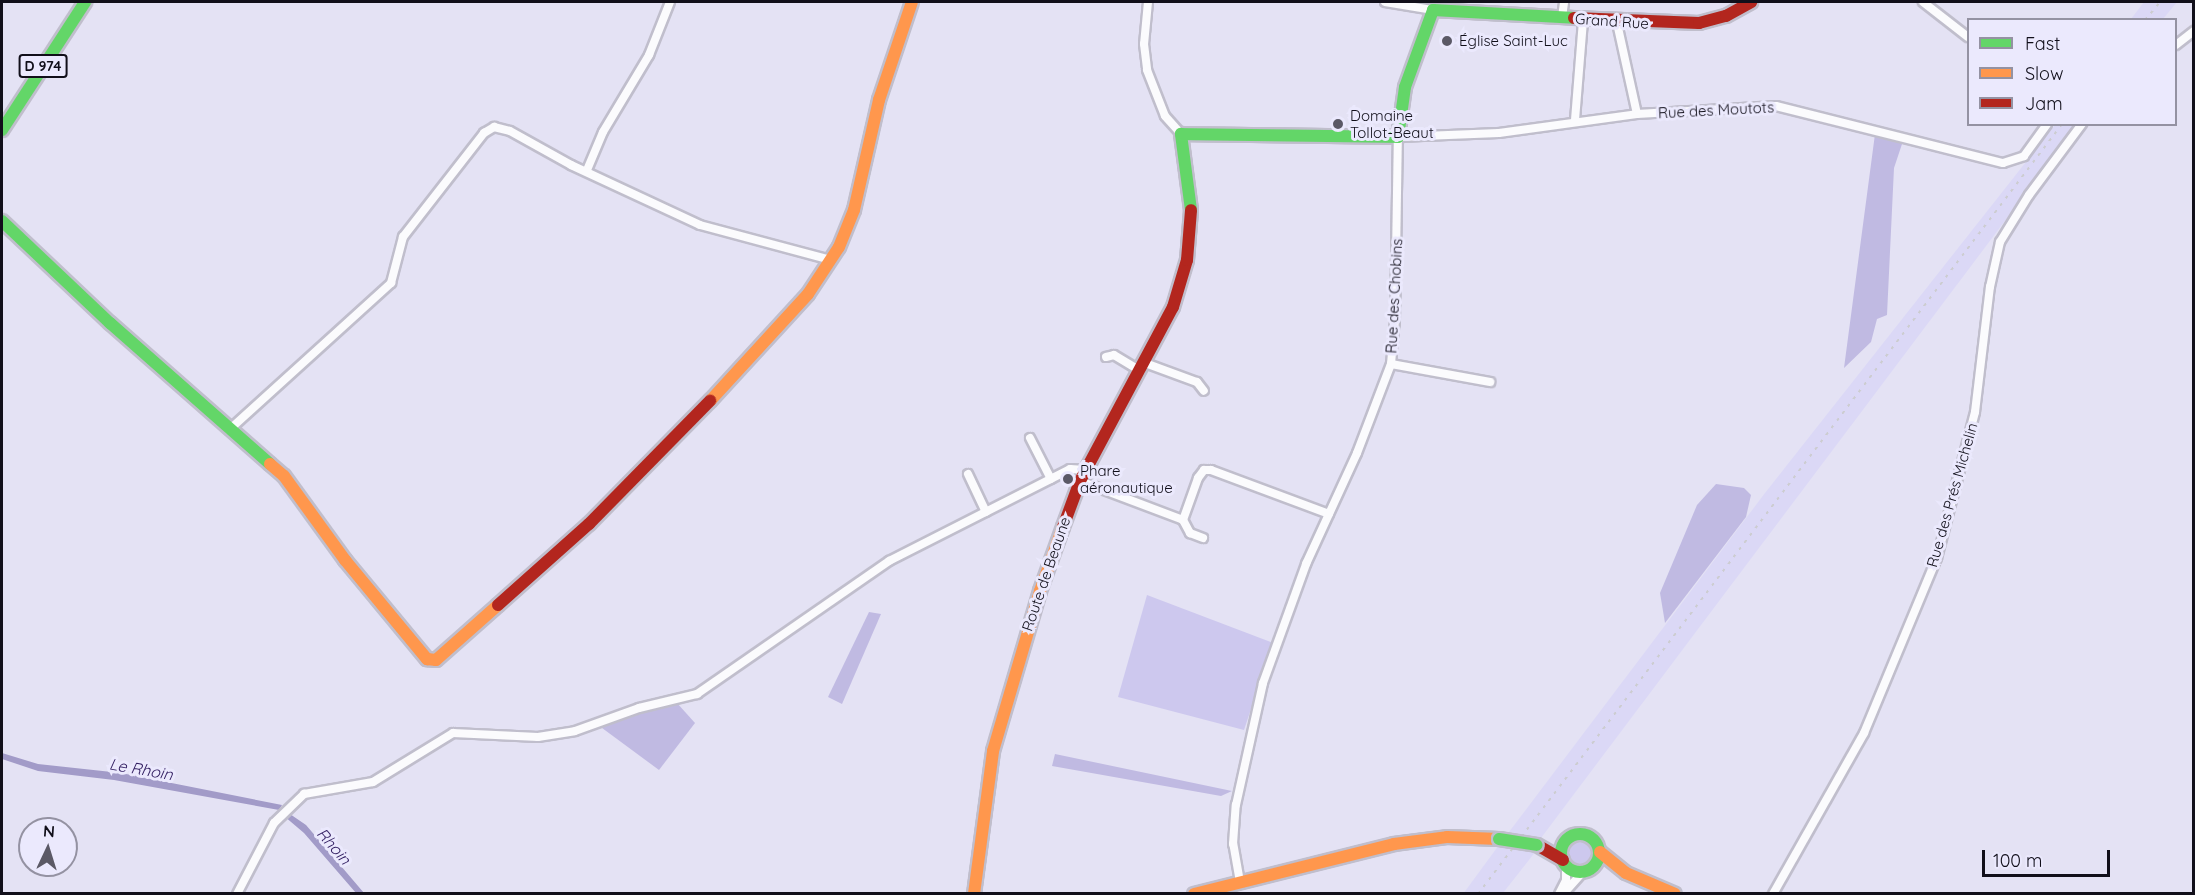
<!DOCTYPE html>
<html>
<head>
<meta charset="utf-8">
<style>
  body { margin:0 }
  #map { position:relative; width:2195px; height:895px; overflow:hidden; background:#e4e2f4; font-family:Quicksand,sans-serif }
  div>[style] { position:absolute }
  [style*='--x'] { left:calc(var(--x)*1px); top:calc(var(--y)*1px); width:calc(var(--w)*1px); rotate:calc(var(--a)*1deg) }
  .built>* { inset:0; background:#dbd8f6 }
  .green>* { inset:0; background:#cdc8ee }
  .round { border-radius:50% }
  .forest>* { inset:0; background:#c0bae2 }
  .water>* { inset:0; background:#a29bc8 }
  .roads { filter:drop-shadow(2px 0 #c0becc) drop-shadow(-2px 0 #c0becc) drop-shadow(0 2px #c0becc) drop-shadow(0 -2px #c0becc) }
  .street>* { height:8px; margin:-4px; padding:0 4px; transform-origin:4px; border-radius:4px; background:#fbfbfd }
  .fast>* { height:12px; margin:-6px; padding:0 6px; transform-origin:6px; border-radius:6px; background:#63d668 }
  .fast>.ring { margin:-6px; padding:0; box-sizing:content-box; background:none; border:12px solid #63d668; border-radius:50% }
  .slow>* { height:12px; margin:-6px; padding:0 6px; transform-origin:6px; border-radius:6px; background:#ff974d }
  .jam>* { height:12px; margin:-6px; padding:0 6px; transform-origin:6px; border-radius:6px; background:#b3261e }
  .rail>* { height:2px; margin-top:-1px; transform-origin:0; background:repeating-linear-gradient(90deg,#ccccd0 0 3px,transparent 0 9px) }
  .bridges { filter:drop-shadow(2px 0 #c0becc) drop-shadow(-2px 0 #c0becc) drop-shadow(0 2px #c0becc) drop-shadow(0 -2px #c0becc) }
  .fast-bridge>* { height:12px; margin:-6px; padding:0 6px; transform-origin:6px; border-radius:6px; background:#63d668 }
  .dots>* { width:16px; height:16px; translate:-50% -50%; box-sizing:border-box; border:3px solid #ebe9fd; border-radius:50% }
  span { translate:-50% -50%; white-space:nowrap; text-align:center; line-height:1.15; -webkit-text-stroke:6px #ebe9fd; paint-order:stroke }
  .shield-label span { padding:2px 4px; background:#ebe9fd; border:2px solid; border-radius:4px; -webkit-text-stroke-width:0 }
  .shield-label { font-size:14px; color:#110f1a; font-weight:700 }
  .street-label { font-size:15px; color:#110f1a }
  .poi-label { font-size:15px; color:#110f1a }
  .left { translate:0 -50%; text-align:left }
  .water-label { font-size:16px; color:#2f1b5f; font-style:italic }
  .frame { position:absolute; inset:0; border:3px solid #110f1a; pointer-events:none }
  .legend { position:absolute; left:1967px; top:18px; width:210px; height:108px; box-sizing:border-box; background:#ebe9fd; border:2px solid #9492a2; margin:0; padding:8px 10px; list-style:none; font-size:18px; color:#110f1a }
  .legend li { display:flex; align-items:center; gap:12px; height:30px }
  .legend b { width:30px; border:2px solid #9492a2 }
  .north { position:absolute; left:18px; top:817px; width:60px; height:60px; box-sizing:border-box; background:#ebe9fd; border:2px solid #9492a2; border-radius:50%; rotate:4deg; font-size:16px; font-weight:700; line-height:24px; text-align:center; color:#110f1a }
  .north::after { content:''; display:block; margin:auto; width:21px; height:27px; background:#5b5966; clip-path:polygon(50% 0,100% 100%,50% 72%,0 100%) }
  .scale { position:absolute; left:1982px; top:850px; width:128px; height:27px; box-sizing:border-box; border:3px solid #110f1a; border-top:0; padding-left:8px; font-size:18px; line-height:21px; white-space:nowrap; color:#110f1a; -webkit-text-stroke:4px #ebe9fd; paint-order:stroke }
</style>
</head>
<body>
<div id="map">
  <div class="built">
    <i style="clip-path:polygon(2144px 2px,2177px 2px,2163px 19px,2131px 19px)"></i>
    <i style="clip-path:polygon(2055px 125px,2077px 125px,1541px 838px,1509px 832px,1765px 493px)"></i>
    <i style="clip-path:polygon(1499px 845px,1536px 851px,1503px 893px,1463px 894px)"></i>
  </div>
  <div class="green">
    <i style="clip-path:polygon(1147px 595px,1273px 643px,1244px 730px,1118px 697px)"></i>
    <i class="round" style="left:1565px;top:837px;width:30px;height:30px"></i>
  </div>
  <div class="forest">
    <i style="clip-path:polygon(1875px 134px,1903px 141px,1894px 168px,1887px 315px,1877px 319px,1871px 342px,1844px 368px)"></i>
    <i style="clip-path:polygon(1716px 484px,1744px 488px,1751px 495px,1746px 517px,1665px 623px,1660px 593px,1697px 505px)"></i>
    <i style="clip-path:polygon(869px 612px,881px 614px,842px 704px,828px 697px)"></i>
    <i style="clip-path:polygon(677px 703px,695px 723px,659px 770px,598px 725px,657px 705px)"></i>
    <i style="clip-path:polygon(1055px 754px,1232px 791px,1221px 796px,1052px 766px)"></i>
  </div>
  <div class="water">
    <i style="clip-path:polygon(2px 753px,38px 764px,121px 773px,282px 805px,279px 810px,114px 780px,38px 771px,2px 759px)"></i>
    <i style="clip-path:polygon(287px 812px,306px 825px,364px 893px,356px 893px,304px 833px,284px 816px)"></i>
  </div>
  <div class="roads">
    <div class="street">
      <i style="--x:1148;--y:2;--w:42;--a:95.4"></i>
      <i style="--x:1144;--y:44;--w:26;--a:83"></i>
      <i style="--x:1147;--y:70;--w:49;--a:68.6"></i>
      <i style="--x:1165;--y:116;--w:24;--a:48"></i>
      <i style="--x:1385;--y:2;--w:49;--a:9.5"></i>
      <i style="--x:1923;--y:2;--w:57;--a:37.9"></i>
      <i style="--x:1562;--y:17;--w:15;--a:-82"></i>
      <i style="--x:1617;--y:23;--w:93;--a:77.6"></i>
      <i style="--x:2176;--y:45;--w:23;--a:-38"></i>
      <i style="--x:1575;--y:120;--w:100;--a:-85.4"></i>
      <i style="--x:587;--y:170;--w:41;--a:-67.2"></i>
      <i style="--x:603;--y:132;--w:90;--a:-59.1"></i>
      <i style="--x:649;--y:55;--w:57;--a:-68.4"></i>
      <i style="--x:1106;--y:357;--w:8;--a:-14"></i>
      <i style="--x:1114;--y:355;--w:31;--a:31"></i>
      <i style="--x:1145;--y:363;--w:55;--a:20.1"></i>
      <i style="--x:1197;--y:382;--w:11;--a:52"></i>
      <i style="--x:1391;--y:364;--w:101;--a:10.3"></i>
      <i style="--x:229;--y:430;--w:219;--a:-42.2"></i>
      <i style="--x:391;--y:283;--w:48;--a:-75.4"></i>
      <i style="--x:403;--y:237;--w:132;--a:-52.1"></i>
      <i style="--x:484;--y:133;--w:12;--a:-31"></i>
      <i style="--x:494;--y:127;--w:16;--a:14"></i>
      <i style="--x:510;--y:131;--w:70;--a:29.1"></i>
      <i style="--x:571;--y:165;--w:142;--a:24.9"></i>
      <i style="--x:700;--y:225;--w:136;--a:15"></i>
      <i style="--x:1030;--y:438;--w:46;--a:62.9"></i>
      <i style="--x:968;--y:474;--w:42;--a:64.7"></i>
      <i style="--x:1080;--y:481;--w:110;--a:20.7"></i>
      <i style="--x:1183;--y:520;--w:45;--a:-70.3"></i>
      <i style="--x:1198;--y:478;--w:10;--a:-53"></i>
      <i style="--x:1204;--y:470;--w:7;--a:0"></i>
      <i style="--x:1211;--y:470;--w:126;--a:20.4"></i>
      <i style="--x:1183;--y:520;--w:15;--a:62"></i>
      <i style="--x:1190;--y:533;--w:14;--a:21"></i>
      <i style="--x:1240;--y:882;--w:39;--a:-100"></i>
      <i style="--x:1233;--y:844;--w:39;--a:-86"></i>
      <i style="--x:1236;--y:805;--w:125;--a:-77.5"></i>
      <i style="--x:1263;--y:683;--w:127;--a:-70.1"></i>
      <i style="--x:1306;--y:564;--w:122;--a:-65.3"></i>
      <i style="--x:1357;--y:453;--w:95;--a:-69.1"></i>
      <i style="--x:1391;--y:364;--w:44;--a:-84.8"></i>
      <i style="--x:1395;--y:320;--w:183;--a:-89.1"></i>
      <i style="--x:1398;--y:137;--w:101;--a:-2.3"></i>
      <i style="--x:1499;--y:133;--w:139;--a:-7.8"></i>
      <i style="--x:1637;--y:114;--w:139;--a:-3.3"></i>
      <i style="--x:1776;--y:106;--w:234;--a:14.1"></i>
      <i style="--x:2003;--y:163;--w:22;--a:-18"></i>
      <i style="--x:2024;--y:156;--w:39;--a:-54"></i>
      <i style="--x:1564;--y:893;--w:28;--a:-48"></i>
      <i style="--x:237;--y:894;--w:80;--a:-62.5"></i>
      <i style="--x:274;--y:823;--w:42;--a:-44"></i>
      <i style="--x:304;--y:794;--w:70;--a:-9.9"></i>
      <i style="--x:373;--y:782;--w:94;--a:-31.5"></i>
      <i style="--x:453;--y:733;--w:85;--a:2.7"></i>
      <i style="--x:538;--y:737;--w:37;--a:-9"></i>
      <i style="--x:575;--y:731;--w:68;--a:-19.8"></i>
      <i style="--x:639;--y:708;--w:60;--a:-13.6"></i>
      <i style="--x:697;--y:694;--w:234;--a:-34.7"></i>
      <i style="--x:889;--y:561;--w:203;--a:-26.9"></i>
      <i style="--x:1070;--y:469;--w:15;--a:4"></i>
      <i style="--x:1559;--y:894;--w:16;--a:-63"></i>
      <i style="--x:1566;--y:880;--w:14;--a:-90"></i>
      <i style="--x:1773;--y:894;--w:185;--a:-60.5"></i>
      <i style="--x:1864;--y:733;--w:190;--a:-67.4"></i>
      <i style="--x:1937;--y:558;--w:151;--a:-75.4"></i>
      <i style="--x:1975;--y:412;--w:126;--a:-83.2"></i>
      <i style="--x:1990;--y:287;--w:46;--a:-77.5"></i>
      <i style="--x:2000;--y:242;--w:55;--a:-58.3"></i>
      <i style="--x:2029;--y:195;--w:89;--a:-53.3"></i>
    </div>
    <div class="fast">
      <i style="--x:2;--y:130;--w:153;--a:-57"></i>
      <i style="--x:1191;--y:210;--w:77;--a:-97.5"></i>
      <i style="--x:1181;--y:134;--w:217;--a:0.8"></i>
      <i style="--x:1398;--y:137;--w:50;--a:-82"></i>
      <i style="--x:1405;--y:87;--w:82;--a:-70"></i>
      <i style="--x:1433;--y:10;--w:141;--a:3.2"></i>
      <i style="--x:2;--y:221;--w:149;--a:43.4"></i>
      <i style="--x:110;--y:323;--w:213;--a:41.4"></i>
      <i class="ring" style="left:1561px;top:834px;width:26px;height:26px"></i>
    </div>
    <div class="slow">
      <i style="--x:710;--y:401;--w:145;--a:-47.5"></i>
      <i style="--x:808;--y:294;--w:56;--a:-56.6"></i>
      <i style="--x:839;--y:247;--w:40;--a:-68"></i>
      <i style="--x:854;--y:210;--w:113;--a:-77.2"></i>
      <i style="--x:879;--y:100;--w:103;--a:-71.4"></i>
      <i style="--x:270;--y:464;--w:18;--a:41"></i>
      <i style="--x:284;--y:476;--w:104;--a:54"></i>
      <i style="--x:345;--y:560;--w:129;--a:50.4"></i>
      <i style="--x:427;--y:659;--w:9;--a:6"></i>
      <i style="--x:436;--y:660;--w:83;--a:-41.6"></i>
      <i style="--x:1600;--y:852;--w:33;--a:39"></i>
      <i style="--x:1626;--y:873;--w:53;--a:23.2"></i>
      <i style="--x:974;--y:894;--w:144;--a:-82.4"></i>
      <i style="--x:993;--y:751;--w:167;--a:-73.6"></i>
      <i style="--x:1040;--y:591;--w:68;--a:-70.2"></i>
      <i style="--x:1194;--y:894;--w:206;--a:-14"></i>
      <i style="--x:1394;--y:844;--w:53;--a:-7.5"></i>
      <i style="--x:1447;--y:837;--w:52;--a:2.2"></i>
    </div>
    <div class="jam">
      <i style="--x:1574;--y:18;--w:125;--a:2.3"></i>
      <i style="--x:1699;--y:23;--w:28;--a:-15"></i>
      <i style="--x:1726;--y:16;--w:29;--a:-29"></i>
      <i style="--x:1063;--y:527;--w:49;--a:-69.7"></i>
      <i style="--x:1080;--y:481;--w:197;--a:-61.9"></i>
      <i style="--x:1173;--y:307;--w:49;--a:-73.4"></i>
      <i style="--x:1187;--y:260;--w:50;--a:-85.4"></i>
      <i style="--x:498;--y:605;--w:122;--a:-41.7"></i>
      <i style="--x:589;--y:524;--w:173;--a:-45.5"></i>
      <i style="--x:1537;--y:845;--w:30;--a:30"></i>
    </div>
  </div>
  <div class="rail">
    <i style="--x:2145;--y:20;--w:23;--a:-50"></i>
    <i style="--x:1478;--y:894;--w:966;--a:-52.82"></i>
  </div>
  <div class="bridges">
    <div class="fast-bridge">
      <i style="--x:1499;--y:839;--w:38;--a:9"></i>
    </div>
  </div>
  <div class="dots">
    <i style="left:1447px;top:41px;background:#5b5966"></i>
    <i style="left:1338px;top:124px;background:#5b5966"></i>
    <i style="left:1068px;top:479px;background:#5b5966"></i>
  </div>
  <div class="shield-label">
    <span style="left:43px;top:66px">D 974</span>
  </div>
  <div class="street-label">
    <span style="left:1612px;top:21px;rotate:4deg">Grand Rue</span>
    <span style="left:1716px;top:110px;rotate:-3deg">Rue des Moutots</span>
    <span style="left:1394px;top:296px;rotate:-87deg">Rue des Chobins</span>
    <span style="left:1952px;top:495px;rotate:-74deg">Rue des Prés Michelin</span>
    <span style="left:1046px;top:574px;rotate:-71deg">Route de Beaune</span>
  </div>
  <div class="poi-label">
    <span class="left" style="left:1459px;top:41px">Église Saint-Luc</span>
    <span class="left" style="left:1350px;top:124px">Domaine<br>Tollot-Beaut</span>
    <span class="left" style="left:1080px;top:479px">Phare<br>aéronautique</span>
  </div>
  <div class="water-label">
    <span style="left:141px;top:769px;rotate:10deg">Le Rhoin</span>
    <span style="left:334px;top:846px;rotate:49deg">Rhoin</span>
  </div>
  <div class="frame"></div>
  <ul class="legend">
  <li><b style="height:8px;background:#63d668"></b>Fast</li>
  <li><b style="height:8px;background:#ff974d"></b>Slow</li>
  <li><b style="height:8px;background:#b3261e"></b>Jam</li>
  </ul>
  <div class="north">N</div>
  <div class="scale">100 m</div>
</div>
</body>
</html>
